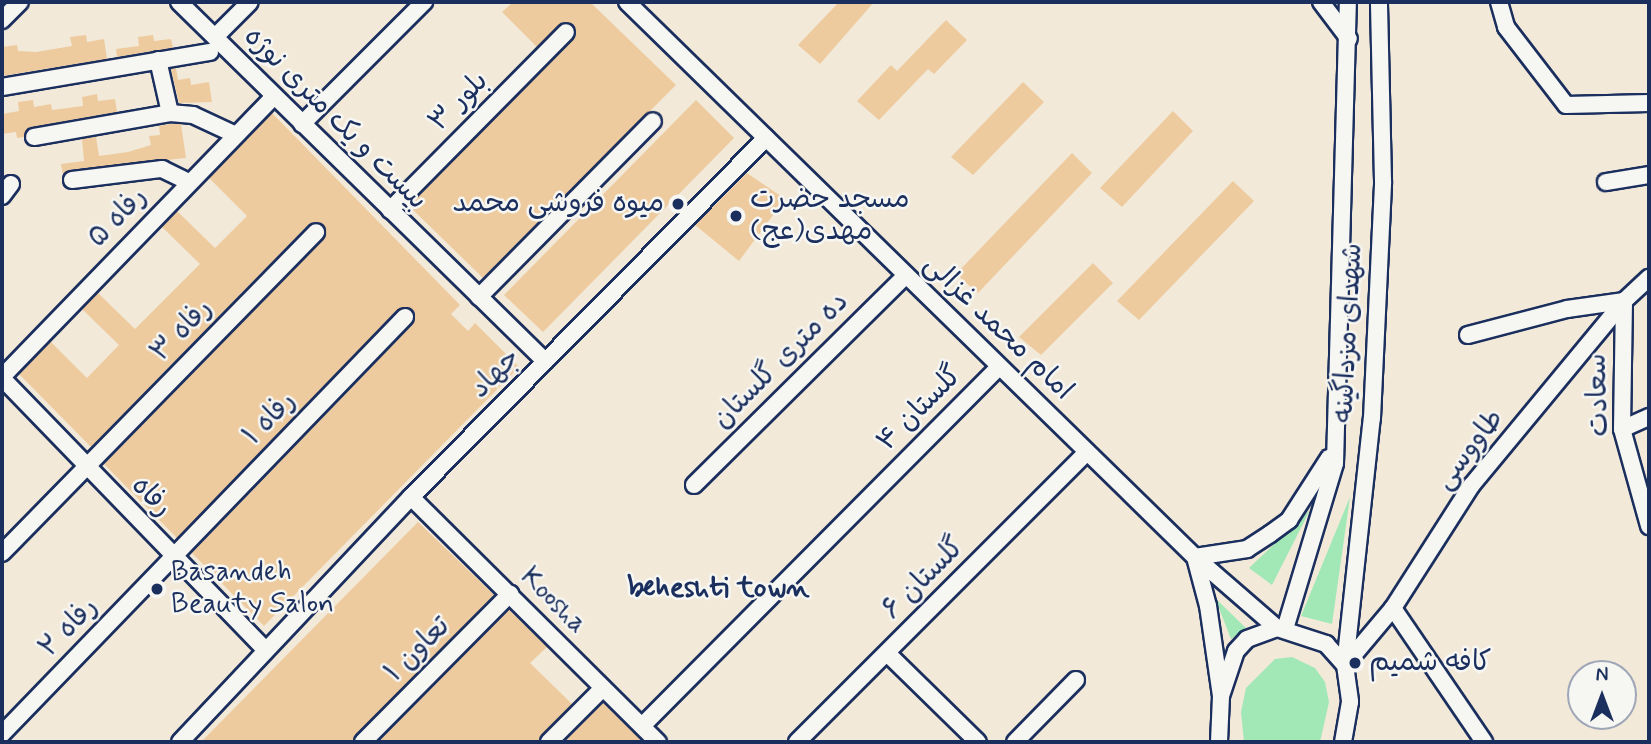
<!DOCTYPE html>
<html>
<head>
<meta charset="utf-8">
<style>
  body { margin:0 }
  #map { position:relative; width:1651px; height:744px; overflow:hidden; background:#f3e9d9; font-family:Mynerve,"Playpen Sans Arabic",sans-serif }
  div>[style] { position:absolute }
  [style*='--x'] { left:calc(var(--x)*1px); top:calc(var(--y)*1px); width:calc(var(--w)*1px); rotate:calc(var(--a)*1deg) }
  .green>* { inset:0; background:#a1e8b6 }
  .building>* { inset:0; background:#edcb9e }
  .roads { filter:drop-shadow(2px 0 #1b2f5e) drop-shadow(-2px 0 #1b2f5e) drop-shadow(0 2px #1b2f5e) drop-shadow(0 -2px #1b2f5e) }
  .minor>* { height:16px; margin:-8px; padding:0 8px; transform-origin:8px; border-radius:8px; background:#f6f6f2 }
  .dots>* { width:19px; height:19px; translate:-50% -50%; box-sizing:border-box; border:4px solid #f6f6f2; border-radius:50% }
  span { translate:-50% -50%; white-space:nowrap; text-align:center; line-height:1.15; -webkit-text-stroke:5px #f6f6f2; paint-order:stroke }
  .street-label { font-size:28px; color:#1b2f5e }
  .poi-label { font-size:28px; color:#1b2f5e }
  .left { translate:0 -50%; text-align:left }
  .right { translate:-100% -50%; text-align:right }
  .neighbourhood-label { font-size:30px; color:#1b2f5e; font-weight:700 }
  .frame { position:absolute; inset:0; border:4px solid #1b2f5e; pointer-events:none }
  .north { position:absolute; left:1567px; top:660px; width:70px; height:70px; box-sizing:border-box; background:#f6f6f2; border:2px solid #9ea6b7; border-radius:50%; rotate:0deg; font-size:19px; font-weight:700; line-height:28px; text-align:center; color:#1b2f5e }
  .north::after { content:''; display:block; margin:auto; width:24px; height:32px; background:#1b2f5e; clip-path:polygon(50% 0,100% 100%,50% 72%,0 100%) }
</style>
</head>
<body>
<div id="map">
  <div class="green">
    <i style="clip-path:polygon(1350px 497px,1332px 624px,1301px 616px)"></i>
    <i style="clip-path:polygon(1310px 510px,1272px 585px,1249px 568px)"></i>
    <i style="clip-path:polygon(1215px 598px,1246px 628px,1231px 639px)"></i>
    <i style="clip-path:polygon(1292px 657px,1315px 668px,1325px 682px,1329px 702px,1320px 742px,1244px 742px,1241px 712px,1246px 688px,1275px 659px)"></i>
  </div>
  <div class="building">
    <i style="clip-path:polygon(513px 2px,590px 2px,676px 85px,483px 278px,409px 206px,576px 35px,573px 24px,563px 22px,537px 47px,502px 12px)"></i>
    <i style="clip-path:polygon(839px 2px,874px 2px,820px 64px,798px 45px)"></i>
    <i style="clip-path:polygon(946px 20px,967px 40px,934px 74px,928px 69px,879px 120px,857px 101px,891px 65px,897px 71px)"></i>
    <i style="clip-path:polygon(86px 35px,87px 42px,104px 39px,107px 59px,2px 76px,2px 47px,17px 45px,18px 51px,36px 52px,72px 46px,70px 37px)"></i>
    <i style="clip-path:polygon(153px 35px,154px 41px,171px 39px,173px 48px,117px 57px,116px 49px,139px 46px,138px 37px)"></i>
    <i style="clip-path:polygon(176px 68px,178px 80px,190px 78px,191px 85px,209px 82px,212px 102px,179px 103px,171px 69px)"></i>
    <i style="clip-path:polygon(1023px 82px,1044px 102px,973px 175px,951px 157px)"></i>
    <i style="clip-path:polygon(97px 94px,98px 101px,115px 99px,117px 112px,32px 127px,24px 137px,17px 138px,16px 132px,2px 134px,2px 114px,19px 111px,18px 102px,33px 100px,34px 107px,51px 104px,52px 110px,83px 106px,82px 97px)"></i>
    <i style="clip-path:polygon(696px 100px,734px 138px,543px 332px,504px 295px)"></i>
    <i style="clip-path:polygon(1173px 111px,1193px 131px,1122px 207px,1100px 188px)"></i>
    <i style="clip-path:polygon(272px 113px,460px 305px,451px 314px,468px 331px,475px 323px,519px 367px,264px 626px,192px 553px,413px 324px,413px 310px,397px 310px,177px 538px,104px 464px,324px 239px,324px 225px,308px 225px,91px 447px,19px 374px,51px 342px,87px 378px,119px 345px,82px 309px,98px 293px,135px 329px,200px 264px,162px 227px,177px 211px,215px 248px,247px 216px,209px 178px)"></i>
    <i style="clip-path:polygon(170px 124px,181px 124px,186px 158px,71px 170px,63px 175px,61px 164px,84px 161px,82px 139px,96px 137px,99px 156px,128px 152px,151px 145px,149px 136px,160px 135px,159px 126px)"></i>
    <i style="clip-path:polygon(1072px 153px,1092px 173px,978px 293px,956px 274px)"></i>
    <i style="clip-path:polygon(747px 173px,785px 199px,739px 261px,695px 225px)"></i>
    <i style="clip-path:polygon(1233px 181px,1254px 201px,1139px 320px,1117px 301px)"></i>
    <i style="clip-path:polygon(1093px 263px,1113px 283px,1041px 355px,1019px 337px)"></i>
    <i style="clip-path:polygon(418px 522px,494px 595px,353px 742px,201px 742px)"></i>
    <i style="clip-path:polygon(509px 610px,547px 647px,530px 663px,572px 704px,539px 742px,378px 742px)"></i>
    <i style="clip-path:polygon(603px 703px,640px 739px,637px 742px,564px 742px)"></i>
  </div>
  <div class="roads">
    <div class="minor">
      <i style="--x:179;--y:2;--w:513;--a:44.45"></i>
      <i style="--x:627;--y:2;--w:794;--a:44.34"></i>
      <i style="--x:1195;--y:557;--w:108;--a:40.9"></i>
      <i style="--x:1321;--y:2;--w:46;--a:52.9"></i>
      <i style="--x:1499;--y:2;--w:26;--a:74"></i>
      <i style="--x:1506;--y:27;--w:98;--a:52.4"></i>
      <i style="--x:1566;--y:105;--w:83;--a:-1.4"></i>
      <i style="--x:2;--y:20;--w:25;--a:-45"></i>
      <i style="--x:215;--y:37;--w:49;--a:-45"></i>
      <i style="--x:158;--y:60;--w:54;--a:77.2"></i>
      <i style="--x:2;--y:87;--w:211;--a:-9.6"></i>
      <i style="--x:302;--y:124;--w:173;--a:-45"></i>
      <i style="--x:34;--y:137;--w:138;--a:-10"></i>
      <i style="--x:170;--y:113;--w:23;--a:5"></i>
      <i style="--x:193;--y:115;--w:45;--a:24.9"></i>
      <i style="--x:72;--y:180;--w:91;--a:-7"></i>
      <i style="--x:162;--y:169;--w:30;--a:26"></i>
      <i style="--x:1606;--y:182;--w:44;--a:-9.2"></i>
      <i style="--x:2;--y:196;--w:15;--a:-53"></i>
      <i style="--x:390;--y:210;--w:250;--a:-45.3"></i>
      <i style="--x:479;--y:297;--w:247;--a:-45.3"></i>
      <i style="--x:1468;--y:335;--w:102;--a:-14.7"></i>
      <i style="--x:1567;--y:309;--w:58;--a:-8"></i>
      <i style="--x:1624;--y:301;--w:128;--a:90.9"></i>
      <i style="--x:1622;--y:429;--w:101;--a:74.4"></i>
      <i style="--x:2;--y:377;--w:391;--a:-45.9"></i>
      <i style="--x:2;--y:378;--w:378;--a:45.9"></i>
      <i style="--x:1622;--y:429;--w:30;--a:-24"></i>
      <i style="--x:694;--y:485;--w:298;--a:-44.7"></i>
      <i style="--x:411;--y:497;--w:348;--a:44.8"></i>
      <i style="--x:2;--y:553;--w:449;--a:-45.6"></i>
      <i style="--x:1393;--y:608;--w:162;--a:55.8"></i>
      <i style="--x:1285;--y:629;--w:173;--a:-73.2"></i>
      <i style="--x:1335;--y:463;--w:461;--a:-88.4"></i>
      <i style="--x:887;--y:653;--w:127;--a:44.4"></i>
      <i style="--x:1345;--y:665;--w:248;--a:-83.8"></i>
      <i style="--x:1372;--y:418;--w:237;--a:-87.3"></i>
      <i style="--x:1383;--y:181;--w:179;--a:-91.3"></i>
      <i style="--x:1345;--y:665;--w:75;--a:-49.9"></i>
      <i style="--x:1393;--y:608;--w:145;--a:-57.4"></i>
      <i style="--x:1471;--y:486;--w:240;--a:-50.4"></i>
      <i style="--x:1624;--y:301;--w:34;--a:-43"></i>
      <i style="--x:1221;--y:696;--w:91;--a:-98.2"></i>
      <i style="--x:1208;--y:606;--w:51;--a:-104.9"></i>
      <i style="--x:1195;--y:557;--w:53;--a:-8.7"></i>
      <i style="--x:1247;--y:549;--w:27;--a:-33"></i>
      <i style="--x:1270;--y:534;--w:24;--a:-36"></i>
      <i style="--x:1289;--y:520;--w:74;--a:-57.2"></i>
      <i style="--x:642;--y:726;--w:506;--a:-45.16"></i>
      <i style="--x:2;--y:734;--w:580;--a:-45.98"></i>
      <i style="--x:180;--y:742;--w:337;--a:-46.7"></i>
      <i style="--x:411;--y:497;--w:505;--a:-45.32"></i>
      <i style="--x:363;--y:742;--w:209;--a:-45.2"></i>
      <i style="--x:549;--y:742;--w:76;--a:-45"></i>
      <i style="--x:797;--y:742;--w:410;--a:-45"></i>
      <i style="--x:1015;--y:742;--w:87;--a:-45.5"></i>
      <i style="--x:1219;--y:742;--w:46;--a:-87.5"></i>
      <i style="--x:1221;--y:696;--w:47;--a:-71.6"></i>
      <i style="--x:1236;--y:651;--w:16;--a:-47"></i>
      <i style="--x:1247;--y:639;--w:32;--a:-20"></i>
      <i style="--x:1277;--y:628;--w:52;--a:18.1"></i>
      <i style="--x:1326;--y:644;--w:28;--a:48"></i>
      <i style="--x:1345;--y:665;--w:37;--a:82"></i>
      <i style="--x:1350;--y:702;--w:41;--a:99.9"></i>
    </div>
  </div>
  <div class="dots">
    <i style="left:678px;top:204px;background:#1b2f5e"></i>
    <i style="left:736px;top:216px;background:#1b2f5e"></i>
    <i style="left:157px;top:589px;background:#1b2f5e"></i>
    <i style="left:1355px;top:663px;background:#1b2f5e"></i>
  </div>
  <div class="street-label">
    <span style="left:459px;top:102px;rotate:-45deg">بلور ۳</span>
    <span style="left:335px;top:119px;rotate:45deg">بیست و یک متری نوژه</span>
    <span style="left:118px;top:218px;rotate:-46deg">رفاه ۵</span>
    <span style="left:998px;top:328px;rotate:44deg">امام محمد غزالی</span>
    <span style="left:182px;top:331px;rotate:-46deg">رفاه ۳</span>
    <span style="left:1349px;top:333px;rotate:-87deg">شهدای مزداگینه</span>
    <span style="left:781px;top:361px;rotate:-45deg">ده متری گلستان</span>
    <span style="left:496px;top:374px;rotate:-45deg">جهاد</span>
    <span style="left:1599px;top:395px;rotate:-92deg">سعادت</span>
    <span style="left:920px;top:409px;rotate:-45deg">گلستان ۴</span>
    <span style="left:270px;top:419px;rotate:-46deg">رفاه ۱</span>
    <span style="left:1470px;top:450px;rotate:-52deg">طاووسی</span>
    <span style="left:151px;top:497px;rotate:46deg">رفاه</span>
    <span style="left:924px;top:579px;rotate:-45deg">گلستان ۶</span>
    <span style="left:553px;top:601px;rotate:45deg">Koosha</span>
    <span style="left:69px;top:628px;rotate:-46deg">رفاه ۲</span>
    <span style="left:418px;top:650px;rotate:-45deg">تعاون ۱</span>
  </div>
  <div class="poi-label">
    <span class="left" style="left:750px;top:216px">مسجد حضرت<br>مهدی(عج)</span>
    <span class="right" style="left:664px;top:204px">میوه فروشی محمد</span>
    <span class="left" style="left:171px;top:589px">Basandeh<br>Beauty Salon</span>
    <span class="left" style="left:1369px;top:663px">کافه شمیم</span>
  </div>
  <div class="neighbourhood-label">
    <span style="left:718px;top:588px">beheshti town</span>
  </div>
  <div class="frame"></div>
  <div class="north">N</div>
</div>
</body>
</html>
